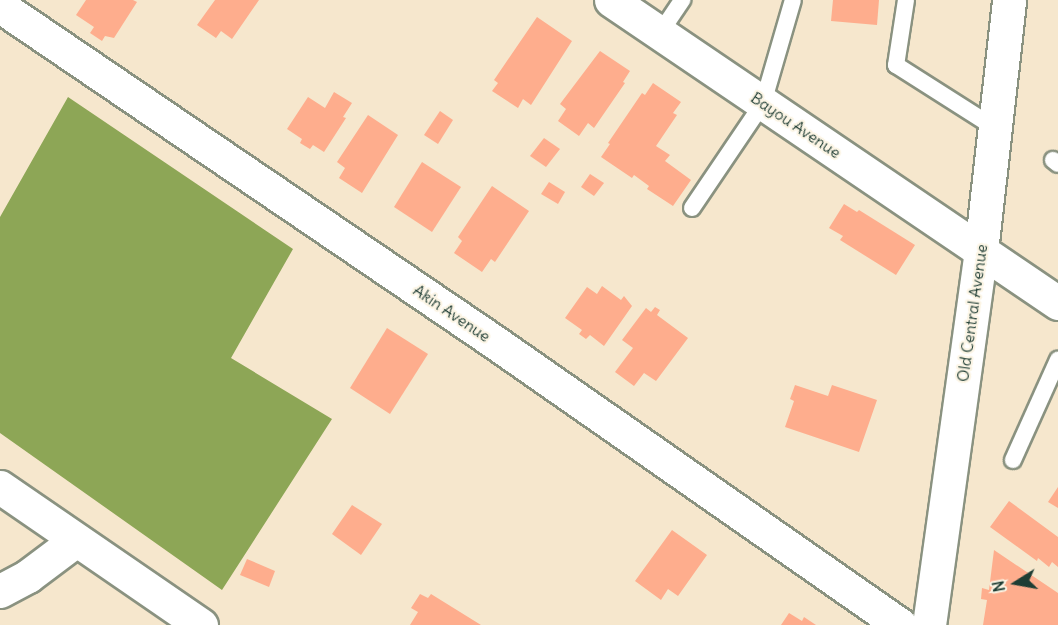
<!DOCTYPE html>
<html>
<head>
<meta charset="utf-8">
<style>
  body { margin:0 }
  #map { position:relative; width:1058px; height:625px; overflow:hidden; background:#f6e7cd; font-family:Delius,sans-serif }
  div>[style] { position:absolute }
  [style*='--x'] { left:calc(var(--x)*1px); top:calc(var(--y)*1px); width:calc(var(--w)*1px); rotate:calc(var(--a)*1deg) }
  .forest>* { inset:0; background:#8da656 }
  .building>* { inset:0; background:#fead8d }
  .roads { filter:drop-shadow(2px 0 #8a9280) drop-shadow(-2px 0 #8a9280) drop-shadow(0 2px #8a9280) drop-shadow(0 -2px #8a9280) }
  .service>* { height:16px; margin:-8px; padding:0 8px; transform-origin:8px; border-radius:8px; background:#fff }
  .minor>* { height:33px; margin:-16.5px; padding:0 16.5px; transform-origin:16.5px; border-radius:16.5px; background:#fff }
  .secondary>* { height:33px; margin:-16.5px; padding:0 16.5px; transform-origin:16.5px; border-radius:16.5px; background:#fff }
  span { translate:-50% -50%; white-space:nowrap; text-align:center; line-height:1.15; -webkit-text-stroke:4.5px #fcf5e5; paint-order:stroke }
  .street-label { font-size:16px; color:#1f3d34 }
  .north { position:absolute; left:986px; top:553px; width:60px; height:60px; -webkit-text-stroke:4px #fcf5e5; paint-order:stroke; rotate:259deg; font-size:16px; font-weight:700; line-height:24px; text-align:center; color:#1f3d34 }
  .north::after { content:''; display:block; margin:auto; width:21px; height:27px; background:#1f3d34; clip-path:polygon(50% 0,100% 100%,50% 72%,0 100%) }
</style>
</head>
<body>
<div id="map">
  <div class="forest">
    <i style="clip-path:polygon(68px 97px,293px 249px,231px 358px,332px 419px,222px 590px,0 433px,0 217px)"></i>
  </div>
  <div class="building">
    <i style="clip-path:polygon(86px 0,133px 0,137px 2px,114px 38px,105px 36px,102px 41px,90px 33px,94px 27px,76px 15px)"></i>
    <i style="clip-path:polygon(215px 0,259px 0,232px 39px,221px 31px,216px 38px,197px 25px)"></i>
    <i style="clip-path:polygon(833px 0,879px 0,877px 25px,831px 21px)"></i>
    <i style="clip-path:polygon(537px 17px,572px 41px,531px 105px,523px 99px,518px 108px,492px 91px,498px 83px,494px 80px)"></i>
    <i style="clip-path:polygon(600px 51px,630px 71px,623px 82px,625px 83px,594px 128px,588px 123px,579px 136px,558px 121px,566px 109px,560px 104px)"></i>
    <i style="clip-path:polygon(653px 83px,681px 102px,673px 113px,677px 115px,656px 146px,670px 155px,665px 161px,691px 180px,673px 206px,647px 189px,649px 186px,634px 175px,632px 178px,601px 157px,610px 144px,608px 143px,642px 93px,645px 95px)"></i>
    <i style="clip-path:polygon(334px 92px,352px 103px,343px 117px,346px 118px,324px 152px,313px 145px,310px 149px,300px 143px,302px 139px,287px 129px,308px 97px,325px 108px)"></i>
    <i style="clip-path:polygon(440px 111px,453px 120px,438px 144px,424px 135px)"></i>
    <i style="clip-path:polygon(368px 115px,398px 135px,362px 193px,339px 178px,345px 168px,337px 162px)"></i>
    <i style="clip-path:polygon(544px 138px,560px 149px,546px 167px,530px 156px)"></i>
    <i style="clip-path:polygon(422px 162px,461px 187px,432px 232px,394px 207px)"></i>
    <i style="clip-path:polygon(590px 174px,604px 183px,594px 196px,581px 187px)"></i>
    <i style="clip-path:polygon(549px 182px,565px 192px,558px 204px,541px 194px)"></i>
    <i style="clip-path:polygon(492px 186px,529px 211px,495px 262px,491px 259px,482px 272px,454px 253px,462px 241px,458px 237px)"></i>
    <i style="clip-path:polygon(844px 204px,857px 212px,859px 210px,915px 245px,896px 275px,840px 240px,843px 236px,829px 228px)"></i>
    <i style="clip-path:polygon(602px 286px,621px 300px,624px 296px,632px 306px,604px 346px,590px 335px,586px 339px,579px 334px,582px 330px,565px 318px,587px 287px,597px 294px)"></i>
    <i style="clip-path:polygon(655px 307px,660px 310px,657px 315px,688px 338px,656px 381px,644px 373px,634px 386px,615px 372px,633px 348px,622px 340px,646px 308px,651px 312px)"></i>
    <i style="clip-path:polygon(387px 328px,428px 354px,390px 414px,350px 388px)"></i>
    <i style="clip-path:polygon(795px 385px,828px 396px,832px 385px,877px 400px,859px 452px,785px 427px,794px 401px,790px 399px)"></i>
    <i style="clip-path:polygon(1058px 487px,1058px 508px,1048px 502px)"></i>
    <i style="clip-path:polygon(1009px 501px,1058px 537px,1058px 567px,1052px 562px,1049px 567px,1038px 558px,1037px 561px,990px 527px)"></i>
    <i style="clip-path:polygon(352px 505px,382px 524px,361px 555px,332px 534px)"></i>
    <i style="clip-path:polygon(672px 530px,707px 555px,678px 596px,668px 589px,661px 600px,635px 581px)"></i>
    <i style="clip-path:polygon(994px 550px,1058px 593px,1058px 625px,983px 625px,987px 600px,981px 599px,982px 588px,989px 590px)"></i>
    <i style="clip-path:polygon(247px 559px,275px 571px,269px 587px,240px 575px)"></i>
    <i style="clip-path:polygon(420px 594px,428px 598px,431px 594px,481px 625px,410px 625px,418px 612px,411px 608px)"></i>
    <i style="clip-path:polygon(789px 613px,802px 621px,804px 617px,816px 625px,781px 625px)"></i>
  </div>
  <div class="roads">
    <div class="service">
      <i style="--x:906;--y:0;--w:66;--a:98.7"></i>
      <i style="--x:896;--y:65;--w:117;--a:32.5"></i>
      <i style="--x:660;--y:33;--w:40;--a:-56"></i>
      <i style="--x:1053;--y:160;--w:6;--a:39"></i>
      <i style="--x:692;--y:208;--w:127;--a:-55.9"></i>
      <i style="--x:763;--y:103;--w:107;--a:-73.8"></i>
      <i style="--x:1013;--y:460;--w:110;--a:-65.8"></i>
    </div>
    <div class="minor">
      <i style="--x:611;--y:0;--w:540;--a:34.13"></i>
      <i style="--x:0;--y:6;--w:600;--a:34.19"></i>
      <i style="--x:496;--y:343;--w:493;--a:34.9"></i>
      <i style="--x:0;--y:591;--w:32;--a:-28"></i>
      <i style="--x:28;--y:576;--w:60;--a:-36.9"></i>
    </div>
    <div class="secondary">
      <i style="--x:0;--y:487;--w:244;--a:34.5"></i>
      <i style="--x:929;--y:625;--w:378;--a:-82.1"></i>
      <i style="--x:981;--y:251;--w:253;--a:-83.6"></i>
    </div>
  </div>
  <div class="street-label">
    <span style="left:796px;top:125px;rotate:34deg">Bayou Avenue</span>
    <span style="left:452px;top:313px;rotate:34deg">Akin Avenue</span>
    <span style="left:972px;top:313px;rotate:-82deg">Old Central Avenue</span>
  </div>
  <div class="north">N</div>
</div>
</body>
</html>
